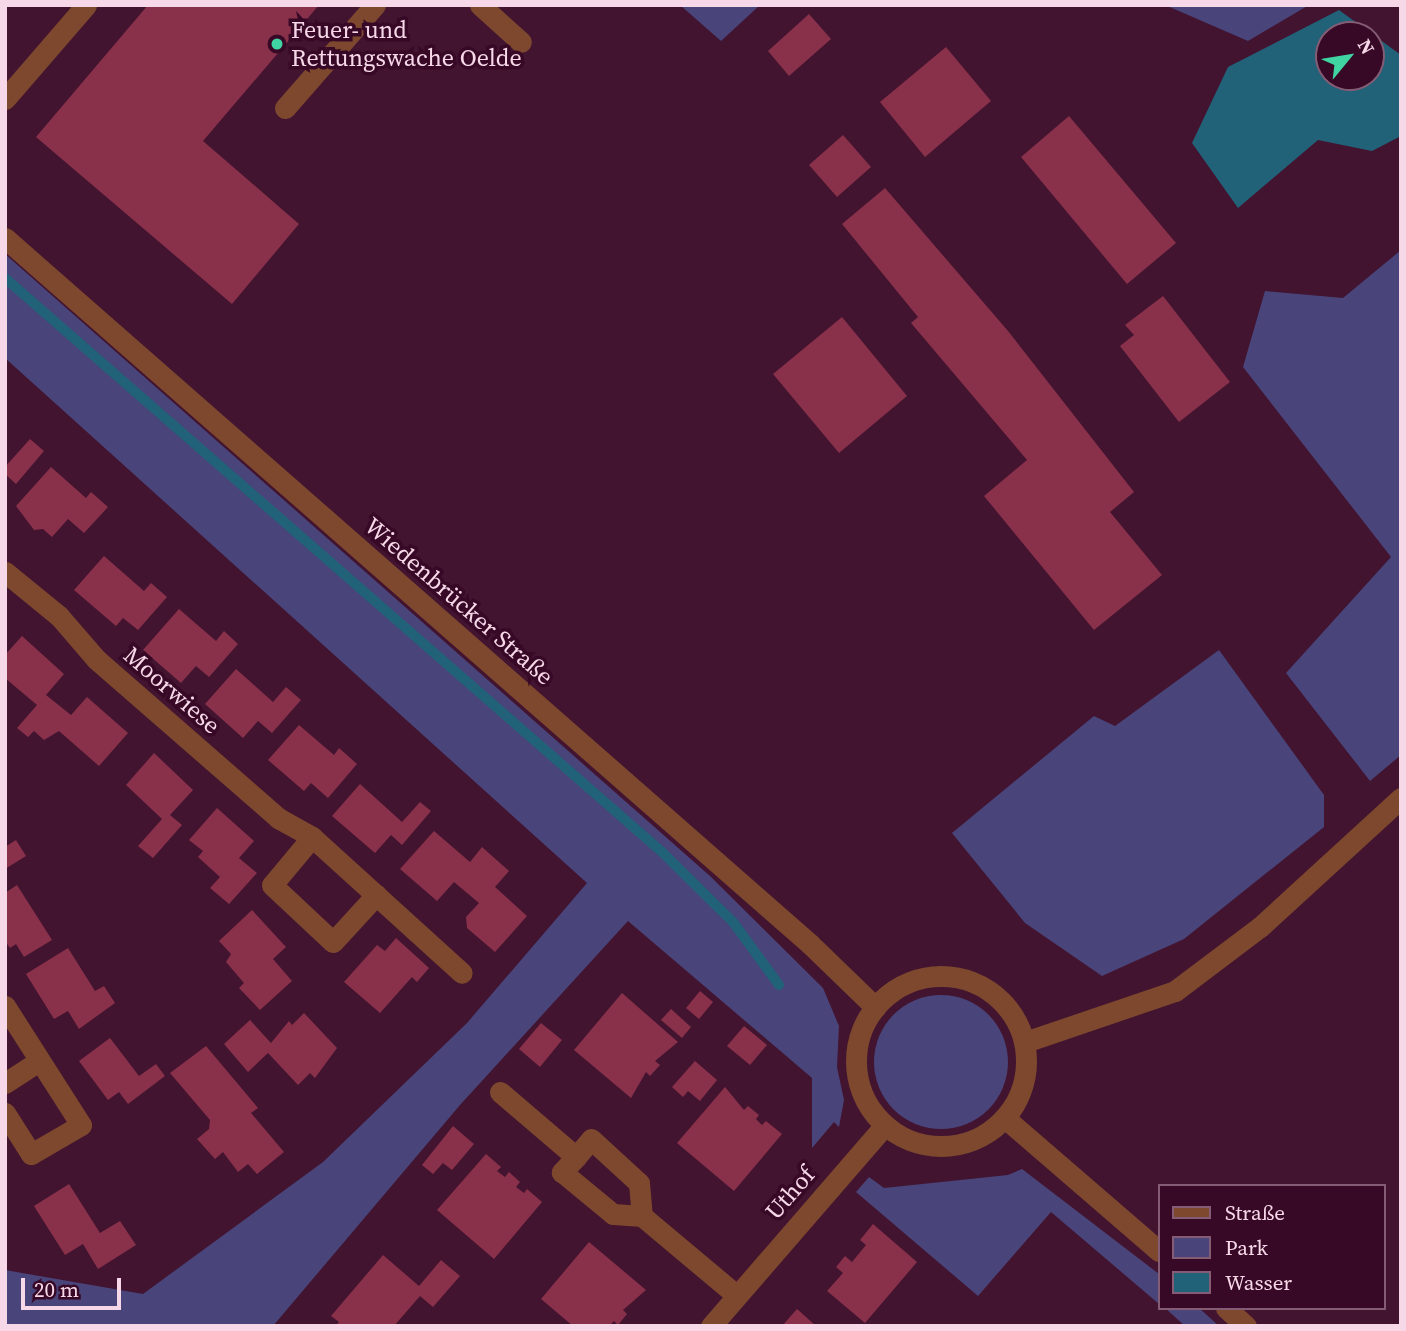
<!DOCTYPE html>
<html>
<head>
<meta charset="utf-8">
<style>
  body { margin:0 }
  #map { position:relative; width:1406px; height:1331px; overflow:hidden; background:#421430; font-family:"Source Serif 4",serif }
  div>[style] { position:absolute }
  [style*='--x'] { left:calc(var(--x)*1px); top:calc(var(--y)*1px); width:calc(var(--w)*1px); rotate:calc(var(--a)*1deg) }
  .green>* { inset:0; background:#494479 }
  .round { border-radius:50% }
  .water>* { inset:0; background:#216279 }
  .stream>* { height:10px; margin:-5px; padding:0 5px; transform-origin:5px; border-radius:5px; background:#216279 }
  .building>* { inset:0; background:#89304a }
  .minor>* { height:21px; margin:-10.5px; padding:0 10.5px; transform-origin:10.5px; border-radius:10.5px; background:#7d482e }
  .minor>.ring { margin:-10.5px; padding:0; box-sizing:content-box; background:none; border:21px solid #7d482e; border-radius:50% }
  .dots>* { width:19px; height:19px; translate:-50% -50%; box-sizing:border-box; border:4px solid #370926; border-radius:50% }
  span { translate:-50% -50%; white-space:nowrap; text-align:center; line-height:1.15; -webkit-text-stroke:7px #370926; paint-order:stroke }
  .poi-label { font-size:24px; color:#f7d8e8 }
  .left { translate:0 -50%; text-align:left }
  .street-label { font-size:24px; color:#f7d8e8 }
  .frame { position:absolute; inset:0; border:7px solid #f7d8e8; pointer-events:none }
  .legend { position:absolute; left:1158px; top:1184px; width:228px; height:126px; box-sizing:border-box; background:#370926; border:2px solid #845c74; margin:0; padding:9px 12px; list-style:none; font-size:21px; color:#f7d8e8 }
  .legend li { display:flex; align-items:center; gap:14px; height:35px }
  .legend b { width:35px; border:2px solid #845c74 }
  .north { position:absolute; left:1315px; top:21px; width:70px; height:70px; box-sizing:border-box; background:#370926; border:2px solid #845c74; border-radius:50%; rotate:60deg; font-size:19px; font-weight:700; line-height:28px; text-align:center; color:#f7d8e8 }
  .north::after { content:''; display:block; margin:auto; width:24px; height:32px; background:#40d4a2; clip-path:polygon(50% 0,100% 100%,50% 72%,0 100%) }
  .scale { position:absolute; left:21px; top:1278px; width:100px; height:32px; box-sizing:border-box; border:4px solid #f7d8e8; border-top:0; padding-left:9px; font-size:21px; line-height:24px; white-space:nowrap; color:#f7d8e8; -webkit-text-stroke:5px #370926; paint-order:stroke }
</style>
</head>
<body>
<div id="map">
  <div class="green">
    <i style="clip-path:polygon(680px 5px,760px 5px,721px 41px)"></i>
    <i style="clip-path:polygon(1165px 5px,1309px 5px,1248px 41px)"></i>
    <i style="clip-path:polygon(1401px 250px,1401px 755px,1370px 781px,1286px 673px,1391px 557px,1243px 367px,1265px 291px,1343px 298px)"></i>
    <i style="clip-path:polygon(5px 254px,710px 876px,823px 988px,839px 1026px,837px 1067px,844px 1100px,839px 1127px,834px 1122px,812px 1148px,812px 1078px,628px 921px,460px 1105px,273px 1326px,5px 1326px,5px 1270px,143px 1294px,323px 1162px,467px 1023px,587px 883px,5px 358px)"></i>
    <i style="clip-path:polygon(1219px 650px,1324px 795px,1324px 827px,1184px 939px,1102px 976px,1025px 923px,952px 833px,1094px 716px,1115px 726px)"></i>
    <i class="round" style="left:874px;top:995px;width:134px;height:134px"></i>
    <i style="clip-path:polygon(1022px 1169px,1159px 1274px,1159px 1304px,1051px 1212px,978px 1296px,856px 1192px,869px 1177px,884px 1188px,1008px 1175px)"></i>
    <i style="clip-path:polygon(1165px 1308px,1199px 1308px,1219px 1326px,1185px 1326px)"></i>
  </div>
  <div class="water">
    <i style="clip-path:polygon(evenodd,1339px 10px,1401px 55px,1401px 136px,1372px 151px,1318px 140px,1238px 208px,1192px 143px,1228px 67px,1339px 10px,1329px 35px,1371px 35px,1371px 77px,1329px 77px,1329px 35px)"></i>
  </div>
  <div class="stream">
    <i style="--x:5;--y:278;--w:872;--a:41.14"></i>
    <i style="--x:662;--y:852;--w:100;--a:44.6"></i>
    <i style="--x:733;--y:922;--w:78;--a:53.9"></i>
  </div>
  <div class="building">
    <i style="clip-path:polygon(148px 5px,319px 5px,203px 141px,299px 224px,232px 304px,36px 137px)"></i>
    <i style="clip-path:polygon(809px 14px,831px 39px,789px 76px,768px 51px)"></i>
    <i style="clip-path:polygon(946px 47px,991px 101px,925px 157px,880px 102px)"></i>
    <i style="clip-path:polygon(1069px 116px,1176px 243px,1127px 284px,1021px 157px)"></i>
    <i style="clip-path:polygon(843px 135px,871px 167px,837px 197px,809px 165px)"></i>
    <i style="clip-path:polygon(885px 188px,1008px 331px,1134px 492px,1110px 512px,1162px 575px,1094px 630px,984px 496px,1027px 460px,911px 323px,918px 317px,842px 224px)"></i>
    <i style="clip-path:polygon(1163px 296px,1230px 382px,1179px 422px,1120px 346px,1134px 335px,1125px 325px)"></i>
    <i style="clip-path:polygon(842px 317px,907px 396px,839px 453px,773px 374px)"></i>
    <i style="clip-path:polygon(30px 439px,44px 451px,16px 484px,5px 474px,5px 467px)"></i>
    <i style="clip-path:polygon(51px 467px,86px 498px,91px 492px,108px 507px,84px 533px,68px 519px,52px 537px,43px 529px,34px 530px,16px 506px)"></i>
    <i style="clip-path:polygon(104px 556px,144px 591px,151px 583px,167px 597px,138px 630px,123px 618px,116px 626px,74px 590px)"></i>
    <i style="clip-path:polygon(179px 609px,216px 641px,224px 631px,238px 644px,209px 677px,196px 666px,181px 683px,143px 650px)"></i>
    <i style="clip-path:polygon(22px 636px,64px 674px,46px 695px,71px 715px,87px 697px,128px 733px,99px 766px,59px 731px,44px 740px,34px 731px,28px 737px,17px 728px,37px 705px,5px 678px,5px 655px)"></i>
    <i style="clip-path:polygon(236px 669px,273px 702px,286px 687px,301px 700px,272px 733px,258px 721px,243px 738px,205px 704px)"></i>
    <i style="clip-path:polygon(299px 725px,334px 755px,339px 748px,357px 764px,328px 798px,311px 783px,304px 791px,268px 760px)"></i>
    <i style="clip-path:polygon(154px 753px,193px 790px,170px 815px,182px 825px,153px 858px,138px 846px,162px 819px,126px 785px)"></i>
    <i style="clip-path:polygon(360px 784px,402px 822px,420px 802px,431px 811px,402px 845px,391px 835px,375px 853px,332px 816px)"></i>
    <i style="clip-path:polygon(217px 808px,254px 841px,239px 858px,257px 873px,229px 904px,210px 888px,220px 877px,198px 857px,203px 851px,189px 840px)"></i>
    <i style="clip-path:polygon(434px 831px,470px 862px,482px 847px,509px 871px,495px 887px,527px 916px,495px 952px,467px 928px,466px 917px,479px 903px,454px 882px,437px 901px,400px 869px)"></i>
    <i style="clip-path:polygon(16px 840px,26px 856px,5px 869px,5px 847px)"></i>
    <i style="clip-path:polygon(17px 885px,52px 940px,24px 957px,16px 944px,10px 948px,5px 941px,5px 893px)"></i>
    <i style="clip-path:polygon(252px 910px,286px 947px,273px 959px,292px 981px,260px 1010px,239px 988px,244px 983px,226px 962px,231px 954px,219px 941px)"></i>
    <i style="clip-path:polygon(396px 938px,429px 968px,417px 982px,412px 977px,380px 1013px,344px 982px,377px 945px,385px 951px)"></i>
    <i style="clip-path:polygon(68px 948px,95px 991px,104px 986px,115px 1003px,79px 1029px,68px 1011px,54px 1019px,26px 974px)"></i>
    <i style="clip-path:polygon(700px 991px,713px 1002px,699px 1019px,686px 1008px)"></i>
    <i style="clip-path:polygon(622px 993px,678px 1042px,655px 1061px,660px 1065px,650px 1076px,646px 1072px,631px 1098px,574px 1050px)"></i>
    <i style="clip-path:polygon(671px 1009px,691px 1027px,682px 1038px,661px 1020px)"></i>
    <i style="clip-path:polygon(304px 1013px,337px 1048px,315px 1078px,310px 1073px,298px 1085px,268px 1053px,248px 1072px,224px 1044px,250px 1020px,271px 1043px,289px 1021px,292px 1025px)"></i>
    <i style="clip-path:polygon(541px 1023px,562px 1040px,540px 1067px,519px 1049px)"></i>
    <i style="clip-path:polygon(744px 1026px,767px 1045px,750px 1065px,727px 1046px)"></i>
    <i style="clip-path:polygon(110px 1038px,139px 1076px,156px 1064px,165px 1076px,128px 1104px,119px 1092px,108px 1100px,79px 1061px)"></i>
    <i style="clip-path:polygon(206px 1046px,258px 1108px,251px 1113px,284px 1152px,257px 1174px,248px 1164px,238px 1172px,223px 1152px,215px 1159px,197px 1139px,209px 1129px,210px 1120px,170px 1073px)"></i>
    <i style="clip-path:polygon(695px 1061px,717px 1080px,700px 1101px,688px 1091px,683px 1097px,672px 1087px)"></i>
    <i style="clip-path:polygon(725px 1087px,744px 1110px,748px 1106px,759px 1115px,756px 1119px,762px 1125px,766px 1121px,782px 1134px,734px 1191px,677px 1143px)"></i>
    <i style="clip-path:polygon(453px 1126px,474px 1144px,452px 1170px,443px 1163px,433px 1174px,422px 1165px)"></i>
    <i style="clip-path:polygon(486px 1154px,501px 1167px,497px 1171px,505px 1177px,509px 1172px,520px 1182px,516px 1187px,524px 1193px,527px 1189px,542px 1202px,494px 1259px,437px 1210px)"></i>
    <i style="clip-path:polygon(69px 1184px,100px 1233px,120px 1221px,136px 1245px,98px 1269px,83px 1244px,65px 1255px,34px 1206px)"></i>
    <i style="clip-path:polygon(873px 1224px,917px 1262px,865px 1323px,827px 1291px,843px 1273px,836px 1267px,845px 1256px,852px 1262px,866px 1245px,860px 1240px)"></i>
    <i style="clip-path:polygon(589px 1242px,646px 1290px,623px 1310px,627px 1314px,618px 1325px,614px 1321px,609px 1326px,573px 1326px,541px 1299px)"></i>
    <i style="clip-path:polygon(383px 1255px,419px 1286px,441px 1260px,460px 1276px,433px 1307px,420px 1296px,394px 1326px,336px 1326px,339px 1322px,331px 1316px)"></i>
    <i style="clip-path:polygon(797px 1309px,816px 1326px,782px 1326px)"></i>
  </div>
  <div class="minor">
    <i style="--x:480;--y:5;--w:55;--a:42.1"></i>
    <i style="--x:5;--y:99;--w:124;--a:-49.2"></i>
    <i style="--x:285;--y:108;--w:137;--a:-48.9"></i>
    <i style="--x:5;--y:238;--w:1071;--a:41.25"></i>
    <i style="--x:810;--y:944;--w:91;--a:44.1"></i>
    <i style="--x:5;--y:572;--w:70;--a:39.2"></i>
    <i style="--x:59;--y:616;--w:57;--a:49.3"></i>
    <i style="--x:96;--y:659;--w:242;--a:41.1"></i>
    <i style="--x:278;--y:818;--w:39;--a:29"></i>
    <i style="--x:312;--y:837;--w:202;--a:42.2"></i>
    <i style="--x:312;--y:837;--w:62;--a:129.8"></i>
    <i style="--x:272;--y:885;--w:83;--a:43.1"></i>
    <i style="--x:333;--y:942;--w:64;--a:-47.5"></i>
    <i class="ring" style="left:856px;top:976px;width:149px;height:149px"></i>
    <i style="--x:5;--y:1006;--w:141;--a:57.4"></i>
    <i style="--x:81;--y:1125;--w:58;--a:149.9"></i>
    <i style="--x:31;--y:1154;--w:49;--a:-122.4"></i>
    <i style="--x:1025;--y:1042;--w:158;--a:-18.8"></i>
    <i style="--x:1175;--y:991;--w:106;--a:-37"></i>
    <i style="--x:1260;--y:927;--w:191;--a:-42.5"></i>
    <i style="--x:5;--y:1083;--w:40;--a:-32.9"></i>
    <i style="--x:500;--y:1092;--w:100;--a:40.5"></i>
    <i style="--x:576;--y:1157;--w:23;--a:-50"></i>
    <i style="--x:591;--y:1139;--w:65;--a:42.5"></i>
    <i style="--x:639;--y:1183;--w:33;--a:85"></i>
    <i style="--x:642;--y:1216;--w:123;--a:40"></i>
    <i style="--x:1006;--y:1119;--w:202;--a:40.8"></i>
    <i style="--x:576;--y:1157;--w:21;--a:133"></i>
    <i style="--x:562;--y:1172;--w:66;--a:39.5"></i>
    <i style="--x:613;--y:1214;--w:29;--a:4"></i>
    <i style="--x:1226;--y:1308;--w:27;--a:42"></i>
    <i style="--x:711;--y:1326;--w:264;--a:-49.1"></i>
  </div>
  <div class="dots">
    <i style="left:277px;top:44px;background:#40d4a2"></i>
  </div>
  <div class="poi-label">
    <span class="left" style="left:291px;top:44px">Feuer- und<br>Rettungswache Oelde</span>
  </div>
  <div class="street-label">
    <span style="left:459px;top:601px;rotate:41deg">Wiedenbrücker Straße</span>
    <span style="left:172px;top:690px;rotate:41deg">Moorwiese</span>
    <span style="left:790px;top:1193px;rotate:-49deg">Uthof</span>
  </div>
  <div class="frame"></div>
  <ul class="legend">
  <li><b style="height:9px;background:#7d482e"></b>Straße</li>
  <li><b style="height:19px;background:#494479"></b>Park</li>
  <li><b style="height:19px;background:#216279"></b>Wasser</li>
  </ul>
  <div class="north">N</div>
  <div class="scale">20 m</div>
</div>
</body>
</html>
